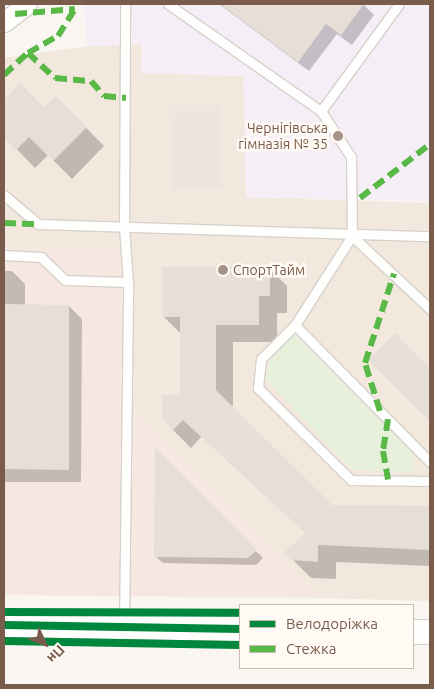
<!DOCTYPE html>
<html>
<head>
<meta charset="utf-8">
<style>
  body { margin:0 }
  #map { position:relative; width:434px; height:689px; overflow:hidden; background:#f9f5f0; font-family:Ubuntu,sans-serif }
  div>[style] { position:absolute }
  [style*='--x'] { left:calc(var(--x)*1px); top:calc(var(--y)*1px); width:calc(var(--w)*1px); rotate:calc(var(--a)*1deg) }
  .residential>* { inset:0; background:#f2e8de }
  .commercial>* { inset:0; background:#f6e8e1 }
  .industrial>* { inset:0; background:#ede5e0 }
  .education>* { inset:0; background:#f6eef6 }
  .green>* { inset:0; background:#e7f0db }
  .shadow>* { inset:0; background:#0003 }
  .building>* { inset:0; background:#e6ded7 }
  .roads { filter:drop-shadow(1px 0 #d7d1cb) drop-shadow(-1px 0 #d7d1cb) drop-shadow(0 1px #d7d1cb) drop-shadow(0 -1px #d7d1cb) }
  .service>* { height:9px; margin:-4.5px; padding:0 4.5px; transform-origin:4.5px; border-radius:4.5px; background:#fefefd }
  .minor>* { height:19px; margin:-9.5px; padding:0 9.5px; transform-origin:9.5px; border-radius:9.5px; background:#fefefd }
  .tertiary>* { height:24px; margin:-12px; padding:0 12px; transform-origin:12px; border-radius:12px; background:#fefefd }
  .quiet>* { height:6px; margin-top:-3px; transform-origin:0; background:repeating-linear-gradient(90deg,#58b947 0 12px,transparent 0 18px) }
  .cycleway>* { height:8px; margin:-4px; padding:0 4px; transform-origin:4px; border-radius:4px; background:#00873e }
  .dots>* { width:14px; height:14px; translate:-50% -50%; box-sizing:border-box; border:2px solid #fffaf3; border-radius:50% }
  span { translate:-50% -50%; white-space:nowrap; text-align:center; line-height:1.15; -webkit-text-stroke:5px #fffaf3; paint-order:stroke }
  .poi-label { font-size:14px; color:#7a5c4d }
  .right { translate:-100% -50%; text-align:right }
  .left { translate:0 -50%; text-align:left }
  .frame { position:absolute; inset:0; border:5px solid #7a5c4d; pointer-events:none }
  .legend { position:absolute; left:239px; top:604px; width:175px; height:65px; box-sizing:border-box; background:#fffaf3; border:1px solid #cabbb1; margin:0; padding:6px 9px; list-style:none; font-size:15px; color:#7a5c4d }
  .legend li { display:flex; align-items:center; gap:10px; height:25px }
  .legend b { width:25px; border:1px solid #cabbb1 }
  .north { position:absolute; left:20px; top:619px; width:50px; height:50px; -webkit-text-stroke:4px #fffaf3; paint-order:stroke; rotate:133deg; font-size:14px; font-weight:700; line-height:20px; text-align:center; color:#7a5c4d }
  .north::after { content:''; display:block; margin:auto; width:18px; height:22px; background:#7a5c4d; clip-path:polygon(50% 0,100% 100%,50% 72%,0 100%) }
</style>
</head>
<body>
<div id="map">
  <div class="residential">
    <i style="clip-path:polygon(142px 44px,141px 73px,244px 76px,246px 197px,430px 203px,430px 601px,320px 598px,134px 409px,131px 247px,4px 246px,4px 58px,87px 46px)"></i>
  </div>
  <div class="commercial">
    <i style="clip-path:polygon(4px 246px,131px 247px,134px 409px,320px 598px,4px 595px)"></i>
  </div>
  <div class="industrial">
    <i style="clip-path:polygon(220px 105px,222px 187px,172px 189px,169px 106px)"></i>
  </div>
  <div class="education">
    <i style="clip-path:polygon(84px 4px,430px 4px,430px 201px,246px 197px,243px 76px,141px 73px,142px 44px,87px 46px)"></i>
  </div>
  <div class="green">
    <i style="clip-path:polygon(295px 335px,412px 452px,416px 468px,411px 472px,353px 470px,265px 379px,270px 360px)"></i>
  </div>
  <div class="shadow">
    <i style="clip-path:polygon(219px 4px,363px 4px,374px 15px,352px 45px,337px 34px,309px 71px)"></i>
    <i style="clip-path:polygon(20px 85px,44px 109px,56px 97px,104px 146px,72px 179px,48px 155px,35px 168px,4px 136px,4px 102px)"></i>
    <i style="clip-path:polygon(269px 268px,287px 286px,287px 313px,277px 313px,277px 342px,233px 342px,233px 409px,332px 506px,430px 507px,430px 566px,336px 562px,336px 579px,311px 578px,286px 553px,306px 533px,202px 436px,191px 448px,173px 430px,181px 396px,181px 334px,164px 317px)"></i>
    <i style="clip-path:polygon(4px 271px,12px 271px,25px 284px,25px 306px,69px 306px,82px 319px,81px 482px,4px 482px)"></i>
    <i style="clip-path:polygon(395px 335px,430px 370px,430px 420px,370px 360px)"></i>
    <i style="clip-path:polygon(156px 450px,263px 558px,256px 565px,163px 563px,155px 556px)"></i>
  </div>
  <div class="building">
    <i style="clip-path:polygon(220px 4px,364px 4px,341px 35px,326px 24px,298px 62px)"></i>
    <i style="clip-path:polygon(20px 83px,44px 107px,56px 96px,87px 127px,53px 161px,29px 137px,16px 150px,4px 138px,4px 100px)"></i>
    <i style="clip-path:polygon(270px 266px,270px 296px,259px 296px,259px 325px,216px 325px,216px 390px,332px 505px,430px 506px,430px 550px,318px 545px,318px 562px,291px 560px,284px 553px,305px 533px,183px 420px,172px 431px,162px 416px,162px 395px,180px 395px,180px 317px,163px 317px,162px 267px)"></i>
    <i style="clip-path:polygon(4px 304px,69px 305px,69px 470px,4px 469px)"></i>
    <i style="clip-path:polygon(395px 333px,430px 368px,430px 422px,368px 360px)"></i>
    <i style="clip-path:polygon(155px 447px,257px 550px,248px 558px,154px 557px)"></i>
  </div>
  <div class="roads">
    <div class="service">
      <i style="--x:168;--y:4;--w:187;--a:35"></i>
      <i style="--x:4;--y:195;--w:45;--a:40.5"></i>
      <i style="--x:38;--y:224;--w:392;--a:1.8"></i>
      <i style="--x:352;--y:236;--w:107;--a:43.1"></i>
      <i style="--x:4;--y:255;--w:37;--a:3"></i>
      <i style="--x:41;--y:257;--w:33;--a:44"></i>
      <i style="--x:65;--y:280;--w:63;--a:1.8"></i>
      <i style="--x:295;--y:325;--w:106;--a:-57.4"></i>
      <i style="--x:352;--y:236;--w:79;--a:-90.7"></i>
      <i style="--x:351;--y:157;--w:55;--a:-123.1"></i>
      <i style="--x:321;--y:111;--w:132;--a:-53.9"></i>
      <i style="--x:430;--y:462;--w:192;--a:-134.6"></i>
      <i style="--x:295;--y:325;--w:48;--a:135"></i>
      <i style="--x:261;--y:359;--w:29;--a:96"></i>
      <i style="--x:258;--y:388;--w:131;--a:44.7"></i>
      <i style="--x:351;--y:480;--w:79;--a:0.7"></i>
      <i style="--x:124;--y:626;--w:344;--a:-89.3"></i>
      <i style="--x:128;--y:282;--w:55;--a:-94.2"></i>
      <i style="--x:124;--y:227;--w:223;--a:-89.7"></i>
    </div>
    <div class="minor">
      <i style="--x:4;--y:22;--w:29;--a:-38"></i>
    </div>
    <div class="tertiary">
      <i style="--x:4;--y:625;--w:236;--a:1"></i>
      <i style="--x:413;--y:632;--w:17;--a:0"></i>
    </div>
  </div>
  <div class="quiet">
    <i style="--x:15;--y:14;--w:60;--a:-4.8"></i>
    <i style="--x:28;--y:53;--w:37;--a:43"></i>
    <i style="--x:55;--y:78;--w:36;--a:5"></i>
    <i style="--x:91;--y:81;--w:20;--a:49"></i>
    <i style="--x:104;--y:96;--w:22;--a:5"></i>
    <i style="--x:4;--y:75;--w:33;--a:-43"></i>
    <i style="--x:28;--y:53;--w:34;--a:-30"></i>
    <i style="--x:58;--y:36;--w:32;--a:-58"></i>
    <i style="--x:360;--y:198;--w:88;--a:-37.6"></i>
    <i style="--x:4;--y:223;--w:34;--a:2"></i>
    <i style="--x:380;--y:411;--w:50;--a:-107.4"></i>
    <i style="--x:365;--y:363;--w:94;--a:-72"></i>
    <i style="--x:388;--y:419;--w:32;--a:99"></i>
    <i style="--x:383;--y:451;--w:29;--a:80"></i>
  </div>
  <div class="cycleway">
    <i style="--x:4;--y:612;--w:236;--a:0.2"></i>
    <i style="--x:4;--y:625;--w:236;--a:1"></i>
    <i style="--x:4;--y:641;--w:236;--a:1"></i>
  </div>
  <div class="dots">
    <i style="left:338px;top:136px;background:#a69286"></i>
    <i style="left:223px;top:270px;background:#a69286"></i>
  </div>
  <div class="poi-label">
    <span class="right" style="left:328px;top:136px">Чернігівська<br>гімназія № 35</span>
    <span class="left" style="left:233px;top:270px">СпортТайм</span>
  </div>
  <div class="frame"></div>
  <ul class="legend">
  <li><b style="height:6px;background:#00873e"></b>Велодоріжка</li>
  <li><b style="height:6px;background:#58b947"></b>Стежка</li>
  </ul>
  <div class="north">Пн</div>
</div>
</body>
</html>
